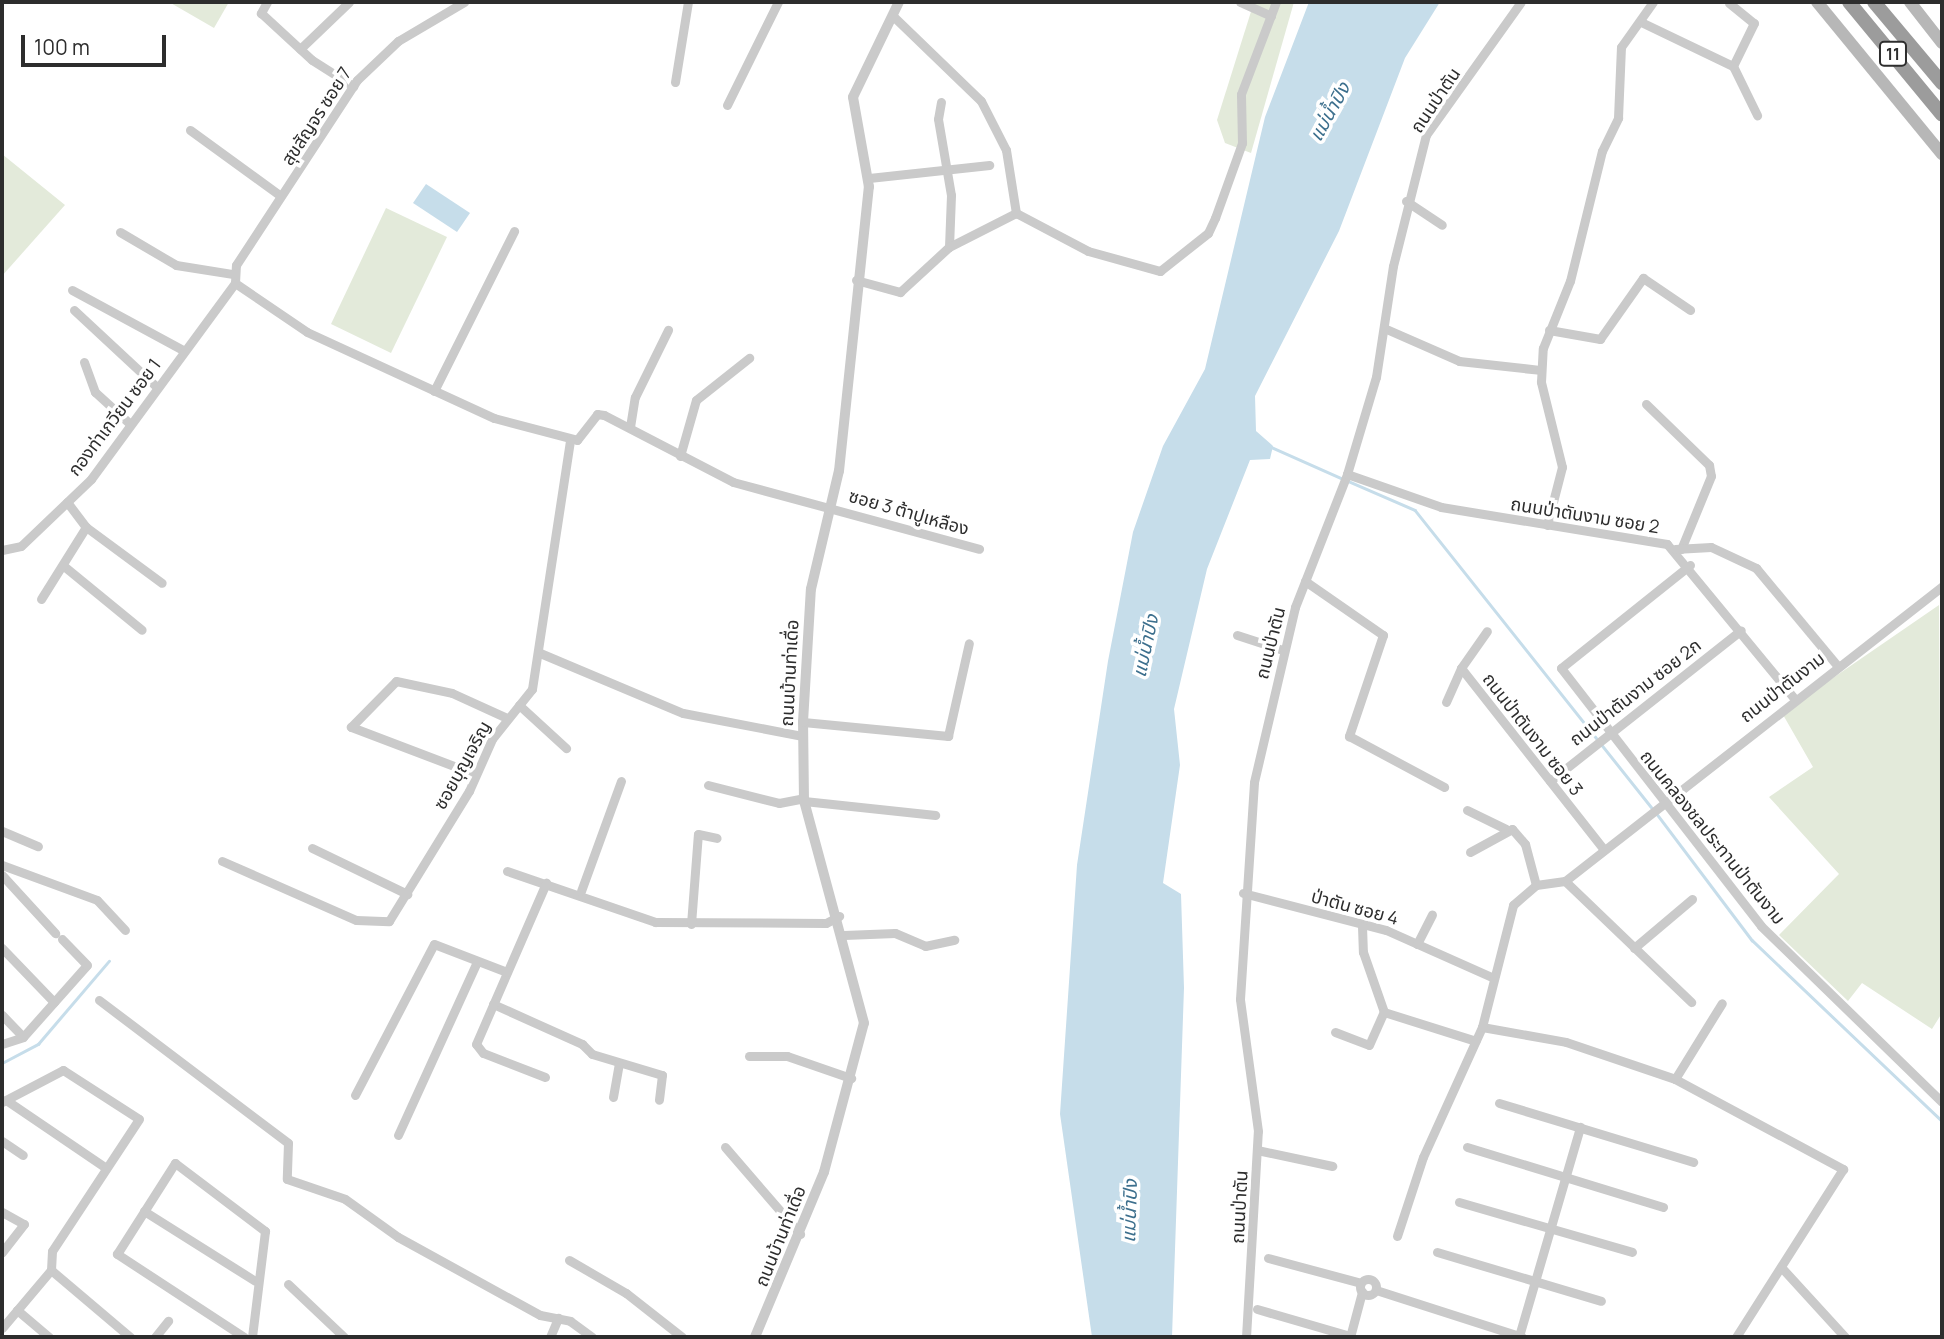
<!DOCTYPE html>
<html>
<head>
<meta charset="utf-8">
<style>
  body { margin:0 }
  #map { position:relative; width:1944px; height:1339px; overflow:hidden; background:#fff; font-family:Manrope,"Noto Sans Thai",sans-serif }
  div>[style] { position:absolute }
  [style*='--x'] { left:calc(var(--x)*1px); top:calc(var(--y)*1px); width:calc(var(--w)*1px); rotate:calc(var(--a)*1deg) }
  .green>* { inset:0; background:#e3eada }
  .water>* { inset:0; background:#c6ddea }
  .stream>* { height:2.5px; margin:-1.25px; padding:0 1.25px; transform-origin:1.25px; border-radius:1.25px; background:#c6ddea }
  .minor>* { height:9px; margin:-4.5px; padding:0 4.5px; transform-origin:4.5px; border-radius:4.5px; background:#cacaca }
  .minor>.ring { margin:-4.5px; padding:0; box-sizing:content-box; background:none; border:9px solid #cacaca; border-radius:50% }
  .tertiary>* { height:10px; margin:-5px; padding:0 5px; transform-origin:5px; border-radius:5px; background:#cacaca }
  .secondary>* { height:12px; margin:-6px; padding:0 6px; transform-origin:6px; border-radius:6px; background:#b7b7b7 }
  .trunk>* { height:14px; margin:-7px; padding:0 7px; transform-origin:7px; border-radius:7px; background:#9c9c9c }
  span { translate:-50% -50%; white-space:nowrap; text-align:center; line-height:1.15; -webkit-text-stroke:7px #fff; paint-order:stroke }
  .shield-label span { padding:2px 5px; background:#fff; border:2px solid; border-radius:5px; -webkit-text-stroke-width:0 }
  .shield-label { font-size:16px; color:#2d2d2d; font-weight:700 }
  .street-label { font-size:18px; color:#2d2d2d }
  .water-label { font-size:19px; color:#3c6f8d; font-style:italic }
  .frame { position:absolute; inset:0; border:4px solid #2d2d2d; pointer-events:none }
  .scale { position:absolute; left:21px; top:35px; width:145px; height:32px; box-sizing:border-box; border:4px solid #2d2d2d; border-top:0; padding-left:9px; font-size:21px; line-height:24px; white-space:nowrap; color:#2d2d2d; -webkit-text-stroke:5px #fff; paint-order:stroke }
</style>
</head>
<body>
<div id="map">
  <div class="green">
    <i style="clip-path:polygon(169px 2px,229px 2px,214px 28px)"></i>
    <i style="clip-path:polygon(1254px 2px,1294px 2px,1251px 153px,1225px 143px,1217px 120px)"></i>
    <i style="clip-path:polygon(2px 154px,65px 205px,2px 276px)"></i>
    <i style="clip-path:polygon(386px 208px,447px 237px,391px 353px,331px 324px)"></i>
    <i style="clip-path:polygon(1939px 605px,1942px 1013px,1932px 1029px,1862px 983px,1848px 1001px,1779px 935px,1839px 874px,1769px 797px,1813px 767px,1782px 713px)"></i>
  </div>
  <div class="water">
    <i style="clip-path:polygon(1309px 2px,1440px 2px,1405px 58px,1339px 231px,1255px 396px,1256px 431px,1273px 446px,1270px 459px,1250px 460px,1207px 569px,1174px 709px,1180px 765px,1163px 883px,1181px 894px,1184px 988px,1172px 1337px,1092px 1337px,1060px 1114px,1077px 865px,1108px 661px,1133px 532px,1163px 446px,1205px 369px,1265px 117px)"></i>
    <i style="clip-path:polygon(426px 184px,470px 213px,457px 232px,413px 203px)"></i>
  </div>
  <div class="stream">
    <i style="--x:1271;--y:447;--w:77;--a:23.9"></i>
    <i style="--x:1348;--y:481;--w:73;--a:23.4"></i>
    <i style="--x:1415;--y:510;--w:382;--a:51.5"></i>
    <i style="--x:1657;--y:814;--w:158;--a:53"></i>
    <i style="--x:1752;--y:940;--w:262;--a:43.6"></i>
    <i style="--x:2;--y:1063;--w:41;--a:-27.8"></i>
    <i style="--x:38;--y:1044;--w:109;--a:-49.5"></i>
  </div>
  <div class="minor">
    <i style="--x:267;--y:2;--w:13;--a:119"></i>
    <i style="--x:261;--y:13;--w:69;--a:42.7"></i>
    <i style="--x:312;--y:60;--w:49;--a:32.4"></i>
    <i style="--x:1240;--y:2;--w:34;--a:24"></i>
    <i style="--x:1729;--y:3;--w:32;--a:39"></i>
    <i style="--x:1754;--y:23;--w:48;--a:116"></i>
    <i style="--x:893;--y:16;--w:122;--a:44"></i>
    <i style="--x:981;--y:101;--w:55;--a:63"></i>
    <i style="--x:1006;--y:150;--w:64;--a:81"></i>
    <i style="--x:1641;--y:22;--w:102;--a:25.6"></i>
    <i style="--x:1733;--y:66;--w:55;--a:63.9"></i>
    <i style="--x:300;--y:49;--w:68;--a:-43.8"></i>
    <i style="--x:675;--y:82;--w:81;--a:-80.8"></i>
    <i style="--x:941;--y:102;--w:17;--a:100"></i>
    <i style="--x:938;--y:119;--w:77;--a:80.3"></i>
    <i style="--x:951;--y:195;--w:52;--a:92.2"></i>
    <i style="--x:727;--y:105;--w:115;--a:-63.7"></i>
    <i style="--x:190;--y:130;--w:112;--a:36"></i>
    <i style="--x:869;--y:178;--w:121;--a:-6.2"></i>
    <i style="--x:1406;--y:201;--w:43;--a:33.7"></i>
    <i style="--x:120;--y:232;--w:65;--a:30.5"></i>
    <i style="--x:176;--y:265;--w:58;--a:9"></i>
    <i style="--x:856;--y:280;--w:46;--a:15.3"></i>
    <i style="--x:900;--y:292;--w:67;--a:-42.6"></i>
    <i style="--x:949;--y:247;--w:75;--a:-26.9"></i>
    <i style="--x:1016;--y:213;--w:81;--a:27.8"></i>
    <i style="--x:1088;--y:251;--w:75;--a:15.5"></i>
    <i style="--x:1160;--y:271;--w:61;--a:-38.4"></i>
    <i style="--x:1208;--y:233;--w:17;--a:-65"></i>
    <i style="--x:1215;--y:218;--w:80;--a:-70.2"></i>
    <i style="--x:1242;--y:143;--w:49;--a:-91.2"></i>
    <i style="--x:1241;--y:94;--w:98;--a:-69.2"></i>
    <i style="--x:235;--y:283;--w:87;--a:34.2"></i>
    <i style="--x:307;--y:332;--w:206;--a:24.7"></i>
    <i style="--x:494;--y:418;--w:86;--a:14.8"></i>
    <i style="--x:577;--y:440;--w:33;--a:-52"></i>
    <i style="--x:597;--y:414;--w:7;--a:8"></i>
    <i style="--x:604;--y:415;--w:145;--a:27.4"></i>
    <i style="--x:733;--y:482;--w:255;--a:15.2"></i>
    <i style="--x:235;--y:283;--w:18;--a:-87"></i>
    <i style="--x:236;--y:265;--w:221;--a:-56.8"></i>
    <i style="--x:357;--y:80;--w:57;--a:-43.6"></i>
    <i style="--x:398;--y:41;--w:77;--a:-30.6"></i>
    <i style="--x:72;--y:290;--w:126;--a:28.4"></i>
    <i style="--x:74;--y:310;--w:113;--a:42.9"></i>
    <i style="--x:1384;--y:328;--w:82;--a:23.7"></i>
    <i style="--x:1459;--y:361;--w:81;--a:6.3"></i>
    <i style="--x:1549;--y:330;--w:52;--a:10"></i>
    <i style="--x:1600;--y:339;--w:75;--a:-54.8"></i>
    <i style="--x:1643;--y:278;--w:57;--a:34.2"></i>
    <i style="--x:84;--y:362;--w:32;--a:70"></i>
    <i style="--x:95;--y:392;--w:47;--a:42.4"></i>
    <i style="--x:434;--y:391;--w:179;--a:-63.4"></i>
    <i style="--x:1646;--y:404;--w:88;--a:44.1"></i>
    <i style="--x:1709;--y:465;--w:11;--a:80"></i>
    <i style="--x:1711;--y:476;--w:79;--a:112.3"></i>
    <i style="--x:630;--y:427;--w:30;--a:-81"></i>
    <i style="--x:635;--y:397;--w:75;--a:-63.8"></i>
    <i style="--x:680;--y:456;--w:58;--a:-74.1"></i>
    <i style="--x:696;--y:400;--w:68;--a:-38.4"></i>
    <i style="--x:1347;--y:474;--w:100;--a:19.3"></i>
    <i style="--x:1441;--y:507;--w:229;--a:9.3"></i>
    <i style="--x:1667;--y:544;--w:198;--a:50.5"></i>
    <i style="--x:67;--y:502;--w:31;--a:53"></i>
    <i style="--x:86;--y:527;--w:94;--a:36.4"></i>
    <i style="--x:1547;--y:525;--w:60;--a:-75.5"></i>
    <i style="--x:1562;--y:467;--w:88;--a:-103.9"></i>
    <i style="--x:1541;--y:382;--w:34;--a:-87"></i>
    <i style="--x:1543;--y:348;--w:72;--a:-68.1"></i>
    <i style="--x:1570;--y:281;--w:134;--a:-76.2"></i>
    <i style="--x:1602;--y:151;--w:37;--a:-64"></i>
    <i style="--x:1618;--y:118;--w:71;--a:-87.6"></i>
    <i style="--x:1621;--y:47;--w:55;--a:-54.6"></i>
    <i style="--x:1675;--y:549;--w:36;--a:-3"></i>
    <i style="--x:1711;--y:547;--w:50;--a:25"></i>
    <i style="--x:1756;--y:568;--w:125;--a:50.2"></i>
    <i style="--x:2;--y:550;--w:19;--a:-12"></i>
    <i style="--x:21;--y:546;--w:97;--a:-43.7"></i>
    <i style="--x:91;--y:479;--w:243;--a:-53.7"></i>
    <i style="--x:1690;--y:565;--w:165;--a:141.4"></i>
    <i style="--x:1561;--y:668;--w:326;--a:52.2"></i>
    <i style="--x:1761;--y:926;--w:252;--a:44.2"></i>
    <i style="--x:65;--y:567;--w:99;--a:39.3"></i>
    <i style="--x:1305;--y:581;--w:95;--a:34.7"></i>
    <i style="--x:1383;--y:635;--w:107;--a:108.6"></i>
    <i style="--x:1349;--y:736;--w:108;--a:28.2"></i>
    <i style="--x:41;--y:599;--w:85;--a:-58"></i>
    <i style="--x:1237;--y:635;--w:48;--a:18.1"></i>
    <i style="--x:540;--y:653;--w:155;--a:22.8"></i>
    <i style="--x:683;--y:713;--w:122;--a:10.9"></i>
    <i style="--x:1461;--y:668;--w:45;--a:-54.9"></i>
    <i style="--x:1446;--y:702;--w:37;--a:-66"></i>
    <i style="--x:1461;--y:668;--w:231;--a:51.8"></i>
    <i style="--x:519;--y:705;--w:64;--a:42.5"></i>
    <i style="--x:803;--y:722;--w:146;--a:5.5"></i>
    <i style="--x:948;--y:736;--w:95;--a:-77.3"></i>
    <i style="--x:475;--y:774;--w:133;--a:-159.2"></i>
    <i style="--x:351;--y:727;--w:64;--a:-45.6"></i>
    <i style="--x:396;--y:681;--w:57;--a:12.1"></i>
    <i style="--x:452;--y:693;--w:60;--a:24.4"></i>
    <i style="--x:1550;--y:781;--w:243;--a:-38.3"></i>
    <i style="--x:708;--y:785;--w:73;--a:14.2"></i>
    <i style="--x:779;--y:803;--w:25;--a:-11"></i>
    <i style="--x:804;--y:801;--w:132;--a:6.1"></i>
    <i style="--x:1467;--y:810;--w:43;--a:26"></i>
    <i style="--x:2;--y:831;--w:39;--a:23"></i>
    <i style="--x:312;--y:848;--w:106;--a:25.8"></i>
    <i style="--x:1470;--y:852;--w:48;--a:-28.7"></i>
    <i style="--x:1512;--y:829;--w:20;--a:49"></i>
    <i style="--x:1525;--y:844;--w:42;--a:75"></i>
    <i style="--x:222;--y:861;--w:146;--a:23.8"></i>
    <i style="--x:356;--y:920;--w:33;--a:2"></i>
    <i style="--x:389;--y:921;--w:153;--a:-58.4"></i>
    <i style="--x:469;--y:791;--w:57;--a:-66.1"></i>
    <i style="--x:492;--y:739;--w:64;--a:-51.3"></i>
    <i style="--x:532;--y:689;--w:252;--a:-81.3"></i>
    <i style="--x:2;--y:865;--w:101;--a:20.2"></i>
    <i style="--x:97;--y:900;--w:41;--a:47"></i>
    <i style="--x:507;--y:871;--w:157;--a:19"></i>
    <i style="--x:655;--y:922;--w:171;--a:0.3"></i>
    <i style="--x:826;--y:923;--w:15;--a:-28"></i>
    <i style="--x:2;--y:875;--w:79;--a:47.6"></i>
    <i style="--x:1565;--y:881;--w:175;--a:43.8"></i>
    <i style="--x:581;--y:891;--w:117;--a:-70"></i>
    <i style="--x:1243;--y:893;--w:148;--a:14.5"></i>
    <i style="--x:1386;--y:930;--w:118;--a:24"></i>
    <i style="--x:691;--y:924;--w:90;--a:-85.6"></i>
    <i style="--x:698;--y:834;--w:19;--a:12"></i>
    <i style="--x:1362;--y:926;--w:26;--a:88"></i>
    <i style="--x:1363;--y:952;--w:64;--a:70.7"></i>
    <i style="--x:1384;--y:1012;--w:96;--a:17.5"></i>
    <i style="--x:844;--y:935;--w:51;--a:-2.2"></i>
    <i style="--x:895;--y:933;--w:33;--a:23"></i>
    <i style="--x:925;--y:946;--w:30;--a:-12"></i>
    <i style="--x:1417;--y:944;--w:33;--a:-63"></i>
    <i style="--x:2;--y:948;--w:75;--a:46.1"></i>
    <i style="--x:1634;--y:948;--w:76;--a:-40.2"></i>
    <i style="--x:99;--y:1000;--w:237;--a:37.1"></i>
    <i style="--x:288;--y:1143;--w:36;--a:92"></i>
    <i style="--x:287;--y:1179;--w:61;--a:19"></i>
    <i style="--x:345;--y:1199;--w:65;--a:35.6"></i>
    <i style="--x:398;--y:1237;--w:162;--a:28.8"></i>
    <i style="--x:540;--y:1315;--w:31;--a:11"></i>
    <i style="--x:570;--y:1321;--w:27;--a:36"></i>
    <i style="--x:493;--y:1004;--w:98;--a:24.2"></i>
    <i style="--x:582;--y:1044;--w:14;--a:45"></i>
    <i style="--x:592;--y:1054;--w:73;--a:16.7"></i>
    <i style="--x:662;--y:1075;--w:25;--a:97"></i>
    <i style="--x:2;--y:1015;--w:30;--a:46"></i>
    <i style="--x:1482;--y:1027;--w:85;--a:10.1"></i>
    <i style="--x:1566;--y:1042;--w:115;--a:18.7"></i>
    <i style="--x:1675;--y:1079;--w:191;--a:28.2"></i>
    <i style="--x:1843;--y:1169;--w:199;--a:122.5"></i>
    <i style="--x:1335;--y:1032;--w:36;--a:21"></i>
    <i style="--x:1369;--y:1045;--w:36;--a:-66"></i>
    <i style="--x:2;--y:1044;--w:22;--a:-18"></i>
    <i style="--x:23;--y:1037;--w:96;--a:-48.4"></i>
    <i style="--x:87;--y:965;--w:36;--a:-134"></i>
    <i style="--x:749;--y:1056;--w:38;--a:0"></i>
    <i style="--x:787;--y:1056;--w:68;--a:19"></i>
    <i style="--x:545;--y:1077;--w:66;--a:-158.8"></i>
    <i style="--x:483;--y:1053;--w:11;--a:-128"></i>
    <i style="--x:476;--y:1044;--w:176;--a:-66.5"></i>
    <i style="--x:1675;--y:1079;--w:89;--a:-58.3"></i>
    <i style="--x:355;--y:1095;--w:170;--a:-62.4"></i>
    <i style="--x:434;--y:944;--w:78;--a:21"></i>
    <i style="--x:613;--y:1097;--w:34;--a:-80"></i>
    <i style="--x:6;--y:1100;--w:121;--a:34.2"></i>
    <i style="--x:2;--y:1102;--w:69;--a:-27.7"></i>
    <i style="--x:63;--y:1070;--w:90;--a:32.8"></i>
    <i style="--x:139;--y:1119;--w:158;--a:123.4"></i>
    <i style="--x:52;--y:1251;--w:19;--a:93"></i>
    <i style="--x:51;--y:1270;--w:104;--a:40.3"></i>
    <i style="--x:1499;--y:1103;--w:203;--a:16.9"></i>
    <i style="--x:398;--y:1135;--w:190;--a:-65.5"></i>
    <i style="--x:2;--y:1141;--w:25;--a:34"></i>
    <i style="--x:725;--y:1147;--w:115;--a:49.2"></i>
    <i style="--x:1467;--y:1147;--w:205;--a:17"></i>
    <i style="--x:1257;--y:1150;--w:77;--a:12"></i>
    <i style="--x:1459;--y:1202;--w:180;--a:16.1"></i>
    <i style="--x:144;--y:1211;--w:131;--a:32.2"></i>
    <i style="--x:2;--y:1212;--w:25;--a:29"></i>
    <i style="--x:24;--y:1224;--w:36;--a:128"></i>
    <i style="--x:1397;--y:1236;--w:83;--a:-71.8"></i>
    <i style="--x:1423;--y:1157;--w:143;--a:-65.6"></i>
    <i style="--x:1482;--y:1027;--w:126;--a:-75.7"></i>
    <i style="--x:1513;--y:905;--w:30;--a:-41"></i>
    <i style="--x:1536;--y:885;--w:29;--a:-8"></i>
    <i style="--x:1565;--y:881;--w:479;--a:-38"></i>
    <i style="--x:1437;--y:1252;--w:171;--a:16.6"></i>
    <i style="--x:1268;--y:1258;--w:96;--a:15"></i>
    <i style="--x:569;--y:1260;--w:66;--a:30.1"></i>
    <i style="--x:626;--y:1293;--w:71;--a:38.2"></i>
    <i style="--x:1781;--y:1267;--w:95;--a:47.6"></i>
    <i class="ring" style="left:1360px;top:1279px;width:7px;height:7px"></i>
    <i style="--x:288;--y:1284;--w:77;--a:43.4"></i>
    <i style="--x:1376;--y:1290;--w:153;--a:17.8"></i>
    <i style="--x:1257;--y:1309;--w:97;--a:16.2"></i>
    <i style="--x:17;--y:1310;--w:42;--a:40.2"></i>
    <i style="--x:2;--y:1328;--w:76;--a:-49.8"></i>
    <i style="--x:1519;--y:1336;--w:218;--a:-73.7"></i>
    <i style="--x:155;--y:1337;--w:21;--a:-51"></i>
    <i style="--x:244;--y:1337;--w:152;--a:-146.8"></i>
    <i style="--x:117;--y:1254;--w:108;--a:-57.5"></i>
    <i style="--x:175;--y:1163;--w:113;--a:37.1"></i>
    <i style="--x:265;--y:1231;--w:107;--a:97"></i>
    <i style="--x:550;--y:1337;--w:21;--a:-67"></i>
    <i style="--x:1246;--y:1337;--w:206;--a:-86.7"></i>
    <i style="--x:1258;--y:1131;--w:133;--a:-97.8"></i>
    <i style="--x:1240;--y:999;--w:217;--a:-86.3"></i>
    <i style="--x:1254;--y:782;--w:180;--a:-76.8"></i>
    <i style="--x:1295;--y:607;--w:143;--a:-68.6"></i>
    <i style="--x:1347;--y:474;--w:101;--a:-73.4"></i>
    <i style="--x:1376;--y:377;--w:112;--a:-81.3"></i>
    <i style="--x:1393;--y:266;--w:135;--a:-75.9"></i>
    <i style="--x:1426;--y:135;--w:163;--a:-54.5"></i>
    <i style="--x:1350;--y:1337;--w:47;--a:-75.1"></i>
  </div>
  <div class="tertiary">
    <i style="--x:755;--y:1337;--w:179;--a:-67.3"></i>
    <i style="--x:824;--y:1172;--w:154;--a:-75"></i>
    <i style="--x:864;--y:1023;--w:230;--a:-105.1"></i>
    <i style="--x:804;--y:801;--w:79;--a:-90.7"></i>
    <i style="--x:803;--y:722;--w:133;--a:-86.6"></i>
    <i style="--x:811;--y:589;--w:121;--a:-76.7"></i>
    <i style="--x:839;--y:471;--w:286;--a:-84"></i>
    <i style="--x:869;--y:187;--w:91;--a:-100.1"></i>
    <i style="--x:853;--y:97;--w:106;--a:-64.2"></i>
  </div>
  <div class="secondary">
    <i style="--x:1817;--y:2;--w:197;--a:50.6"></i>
    <i style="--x:1910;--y:2;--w:52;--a:52"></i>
  </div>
  <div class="trunk">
    <i style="--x:1849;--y:2;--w:146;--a:50.5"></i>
    <i style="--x:1874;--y:2;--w:106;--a:50"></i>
  </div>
  <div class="shield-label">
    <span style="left:1893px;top:54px">11</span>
  </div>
  <div class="street-label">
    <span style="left:1435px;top:100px;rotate:-56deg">ถนนป่าตัน</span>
    <span style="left:316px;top:116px;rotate:-57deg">สุขสัญจร ซอย 7</span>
    <span style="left:114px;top:417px;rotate:-53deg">กองท่าเกวียน ซอย 1</span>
    <span style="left:909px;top:512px;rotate:16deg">ซอย 3 ต้าปูเหลือง</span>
    <span style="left:1585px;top:515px;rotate:9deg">ถนนป่าตันงาม ซอย 2</span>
    <span style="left:1270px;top:643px;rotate:-76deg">ถนนป่าตัน</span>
    <span style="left:789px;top:673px;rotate:-87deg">ถนนบ้านท่าเดื่อ</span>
    <span style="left:1782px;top:687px;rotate:-38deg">ถนนป่าตันงาม</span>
    <span style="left:1635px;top:692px;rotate:-38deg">ถนนป่าตันงาม ซอย 2ก</span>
    <span style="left:1533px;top:734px;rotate:52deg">ถนนป่าตันงาม ซอย 3</span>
    <span style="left:462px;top:765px;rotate:-61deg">ซอยบุญเจริญ</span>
    <span style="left:1713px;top:837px;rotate:51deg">ถนนคลองชลประทานป่าตันงาม</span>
    <span style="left:1355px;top:907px;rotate:15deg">ป่าตัน ซอย 4</span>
    <span style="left:1239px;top:1207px;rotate:-87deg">ถนนป่าตัน</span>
    <span style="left:780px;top:1236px;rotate:-68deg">ถนนบ้านท่าเดื่อ</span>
  </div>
  <div class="water-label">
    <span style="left:1330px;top:112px;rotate:-61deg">แม่น้ำปิง</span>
    <span style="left:1146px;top:646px;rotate:-78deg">แม่น้ำปิง</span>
    <span style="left:1130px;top:1211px;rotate:-88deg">แม่น้ำปิง</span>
  </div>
  <div class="frame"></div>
  <div class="scale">100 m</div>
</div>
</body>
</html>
